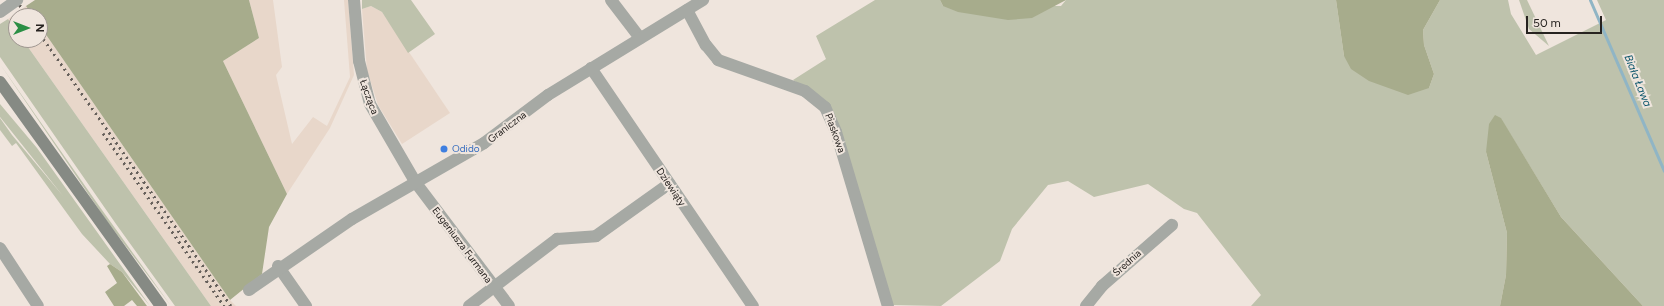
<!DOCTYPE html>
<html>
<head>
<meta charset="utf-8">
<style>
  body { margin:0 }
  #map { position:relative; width:1664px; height:306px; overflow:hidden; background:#efe5dd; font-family:Figtree,sans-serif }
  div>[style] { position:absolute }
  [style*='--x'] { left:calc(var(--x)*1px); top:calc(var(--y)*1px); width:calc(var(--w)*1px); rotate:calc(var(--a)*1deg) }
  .built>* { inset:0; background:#e8d7ca }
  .green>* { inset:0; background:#bec2ac }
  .forest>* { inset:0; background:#a7ac8c }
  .stream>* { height:3px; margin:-1.5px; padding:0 1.5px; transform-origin:1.5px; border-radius:1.5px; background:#90b5c5 }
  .street>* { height:12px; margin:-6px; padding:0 6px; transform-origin:6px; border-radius:6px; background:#a6a9a4 }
  .secondary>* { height:12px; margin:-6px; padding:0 6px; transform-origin:6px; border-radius:6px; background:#868a84 }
  .rail>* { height:3px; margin-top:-1.5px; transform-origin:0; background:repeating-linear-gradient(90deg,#66605b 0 2px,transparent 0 6px) }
  .street-bridge>* { height:12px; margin:-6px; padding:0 6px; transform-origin:6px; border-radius:6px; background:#a6a9a4 }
  .dots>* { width:11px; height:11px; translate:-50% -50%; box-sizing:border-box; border:2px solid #efe5dd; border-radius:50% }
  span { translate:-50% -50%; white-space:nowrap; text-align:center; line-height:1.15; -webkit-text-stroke:4px #efe5dd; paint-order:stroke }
  .street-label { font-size:10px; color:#272320 }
  .shop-label { font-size:10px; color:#366cbe }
  .left { translate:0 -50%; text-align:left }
  .water-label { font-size:11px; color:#0b556c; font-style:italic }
  .north { position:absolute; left:8px; top:8px; width:40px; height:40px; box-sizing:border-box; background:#efe5dd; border:1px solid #9f9791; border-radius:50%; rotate:90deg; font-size:11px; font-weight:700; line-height:16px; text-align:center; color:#272320 }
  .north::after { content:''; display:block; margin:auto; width:14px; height:18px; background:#2b8f45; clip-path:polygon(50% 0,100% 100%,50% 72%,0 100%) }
  .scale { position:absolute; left:1526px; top:16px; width:76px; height:18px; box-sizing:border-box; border:2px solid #272320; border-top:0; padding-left:5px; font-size:12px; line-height:14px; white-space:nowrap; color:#272320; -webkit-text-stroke:3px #efe5dd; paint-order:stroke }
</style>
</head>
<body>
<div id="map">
  <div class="built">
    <i style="clip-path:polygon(249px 0,273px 0,282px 67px,276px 75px,292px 144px,313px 117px,327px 126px,350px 77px,344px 0,348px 0,354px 75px,330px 128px,287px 194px,223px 61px,259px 38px)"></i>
    <i style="clip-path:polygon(26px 6px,33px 16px,16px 16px,16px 31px,8px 19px)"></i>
    <i style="clip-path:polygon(371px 6px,382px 12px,450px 113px,402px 144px,378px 105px,367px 70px,362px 9px)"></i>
    <i style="clip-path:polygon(40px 26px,230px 300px,236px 306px,211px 306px,23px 40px,40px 40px)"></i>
  </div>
  <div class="green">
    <i style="clip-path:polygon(362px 0,411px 0,435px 34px,408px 53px,382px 12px,371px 6px,362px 9px)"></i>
    <i style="clip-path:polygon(875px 0,940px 0,943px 6px,1061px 6px,1066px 0,1336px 0,1344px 56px,1429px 88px,1434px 74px,1424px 45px,1423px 30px,1440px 0,1508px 0,1511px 14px,1536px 55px,1606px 20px,1597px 0,1664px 0,1664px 306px,1643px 306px,1561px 217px,1501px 119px,1486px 152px,1507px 233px,1506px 275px,1500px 306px,1251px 306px,1261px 295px,1197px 213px,1184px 209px,1148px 184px,1094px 197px,1068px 181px,1048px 185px,1012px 229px,1000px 261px,941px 306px,892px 305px,825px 101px,793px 80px,826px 59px,816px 36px)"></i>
    <i style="clip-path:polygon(1519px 0,1527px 0,1549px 46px,1529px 29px)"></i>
    <i style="clip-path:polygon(8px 19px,16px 31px,16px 40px,23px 40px,211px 306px,175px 306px,116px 224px,0 57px,0 24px)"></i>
    <i style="clip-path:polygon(0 64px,97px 203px,171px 306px,106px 220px)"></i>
    <i style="clip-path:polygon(0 104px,37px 148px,150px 306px,122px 272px,110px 264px,82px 234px,16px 143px,12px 146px,0 130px,0 118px,12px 135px,63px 196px,0 117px)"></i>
  </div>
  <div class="forest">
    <i style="clip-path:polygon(35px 0,249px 0,259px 38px,223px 61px,287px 194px,269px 227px,262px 274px,230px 300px,40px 26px,40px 16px,33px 16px,26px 6px)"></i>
    <i style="clip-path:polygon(940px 0,1066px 0,1032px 18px,1008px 20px,958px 12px,943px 6px)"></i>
    <i style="clip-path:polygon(1336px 0,1440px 0,1423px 30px,1424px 45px,1434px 74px,1429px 88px,1408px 95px,1369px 81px,1351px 69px,1344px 56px)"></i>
    <i style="clip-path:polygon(1495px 115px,1501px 118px,1561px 217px,1643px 306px,1500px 306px,1506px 275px,1507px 233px,1486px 152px,1489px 124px)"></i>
    <i style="clip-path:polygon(110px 264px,122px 272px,147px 306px,137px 306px,132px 300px,124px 306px,114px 306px,105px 292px,117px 283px,107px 266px)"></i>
  </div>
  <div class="stream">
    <i style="--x:1590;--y:0;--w:186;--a:66.6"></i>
  </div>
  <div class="street">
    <i style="--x:354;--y:0;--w:61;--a:85.3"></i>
    <i style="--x:359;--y:61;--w:44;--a:75.7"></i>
    <i style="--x:370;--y:104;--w:91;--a:59.8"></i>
    <i style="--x:416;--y:183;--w:154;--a:52.9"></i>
    <i style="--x:611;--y:0;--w:48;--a:52.7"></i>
    <i style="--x:687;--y:10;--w:40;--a:62"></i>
    <i style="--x:706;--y:45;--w:19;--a:51"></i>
    <i style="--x:718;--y:60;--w:92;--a:19.6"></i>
    <i style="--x:805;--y:91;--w:26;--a:39"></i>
    <i style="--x:825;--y:107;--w:27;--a:66"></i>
    <i style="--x:836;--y:132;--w:182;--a:73.4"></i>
    <i style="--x:591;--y:68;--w:288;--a:55.8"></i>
    <i style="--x:0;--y:248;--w:69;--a:56.8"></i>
    <i style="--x:278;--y:266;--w:49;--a:55"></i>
    <i style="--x:249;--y:290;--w:125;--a:-34.6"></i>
    <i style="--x:352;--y:219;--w:152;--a:-29.9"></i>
    <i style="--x:484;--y:143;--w:80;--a:-36.9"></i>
    <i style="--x:548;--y:95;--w:182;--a:-31.5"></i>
    <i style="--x:469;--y:306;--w:111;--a:-37.3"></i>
    <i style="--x:557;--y:239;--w:39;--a:-4"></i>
    <i style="--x:596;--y:236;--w:90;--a:-35.5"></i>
    <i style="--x:1086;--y:306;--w:26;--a:-51"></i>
    <i style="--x:1102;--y:286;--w:93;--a:-41.1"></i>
  </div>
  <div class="secondary">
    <i style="--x:0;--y:82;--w:276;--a:54.3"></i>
  </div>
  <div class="rail">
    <i style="--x:16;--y:0;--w:20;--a:53"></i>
    <i style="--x:40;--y:34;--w:332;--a:54.9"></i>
    <i style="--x:103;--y:133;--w:211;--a:55"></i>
  </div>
  <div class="street-bridge">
    <i style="--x:0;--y:12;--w:21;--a:-35"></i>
  </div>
  <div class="dots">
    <i style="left:444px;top:149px;background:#3f7fe0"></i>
  </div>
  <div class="street-label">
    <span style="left:369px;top:97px;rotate:70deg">Łącząca</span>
    <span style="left:507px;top:127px;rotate:-37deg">Graniczna</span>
    <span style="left:835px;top:133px;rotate:70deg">Piaskowa</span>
    <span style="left:671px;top:187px;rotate:56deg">Dziewiąty</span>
    <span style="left:462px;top:245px;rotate:53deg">Eugeniusza Furmana</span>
    <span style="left:1127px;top:263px;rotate:-42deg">Średnia</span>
  </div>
  <div class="shop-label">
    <span class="left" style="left:452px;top:149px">Odido</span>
  </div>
  <div class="water-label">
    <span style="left:1637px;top:81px;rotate:68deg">Biała Ława</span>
  </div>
  <div class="north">N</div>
  <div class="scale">50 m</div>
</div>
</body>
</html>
